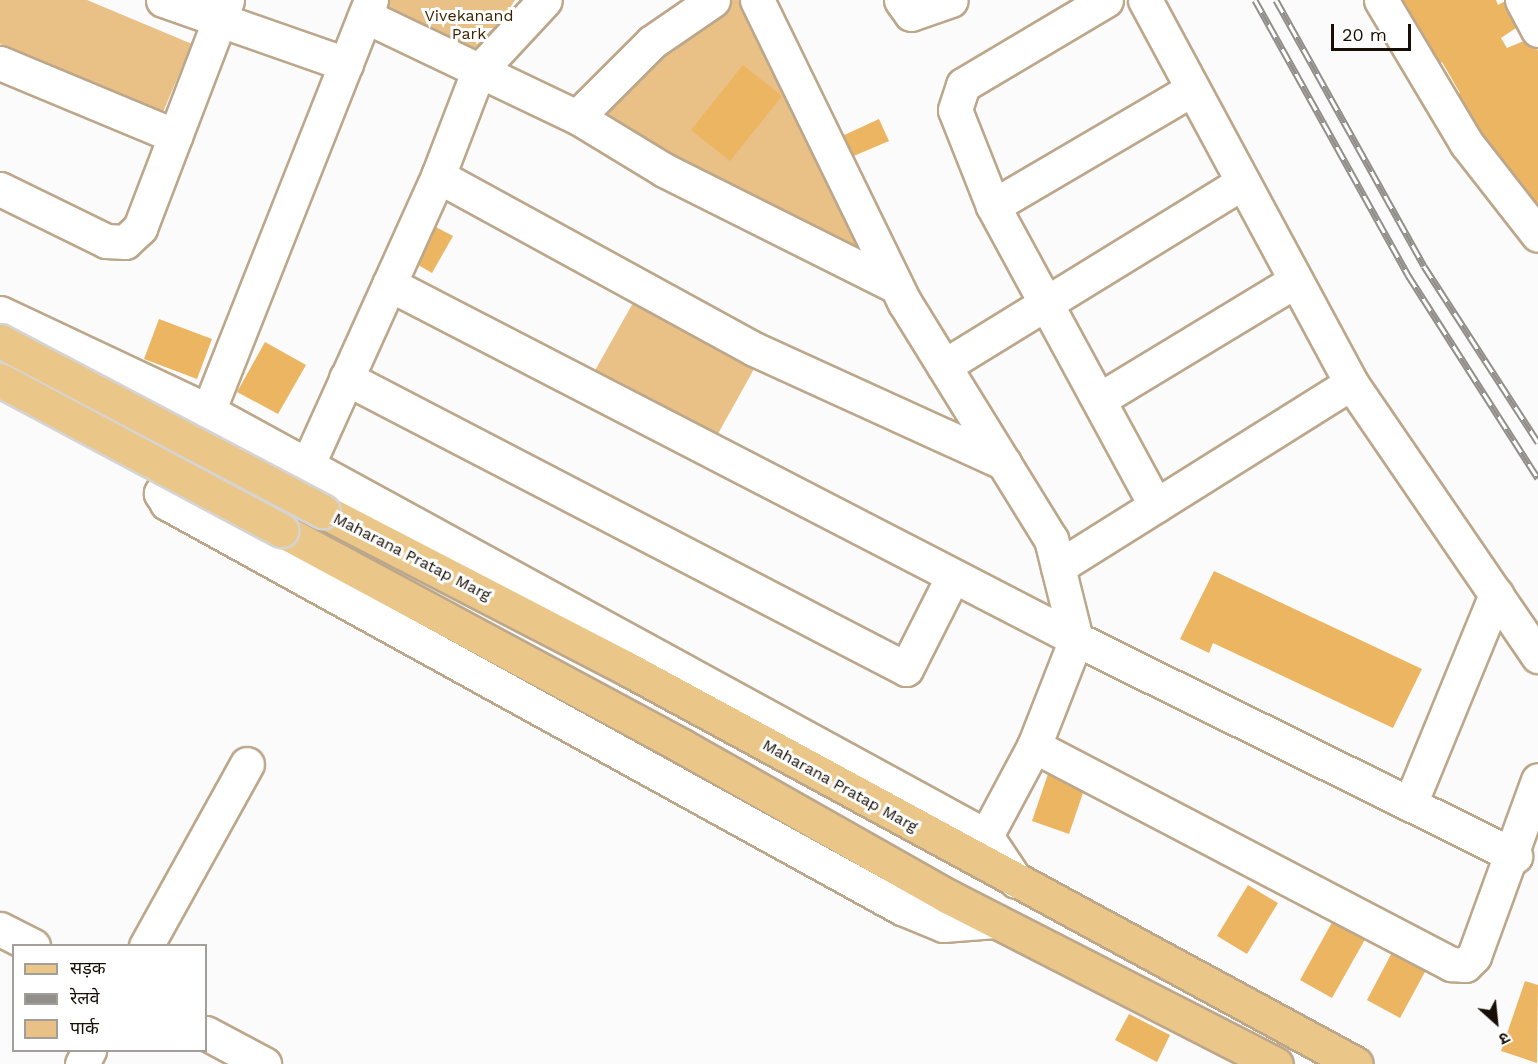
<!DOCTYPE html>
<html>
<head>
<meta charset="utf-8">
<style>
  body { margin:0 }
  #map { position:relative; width:1538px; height:1064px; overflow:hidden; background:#fbfbfb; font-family:"Work Sans","Noto Sans Devanagari",sans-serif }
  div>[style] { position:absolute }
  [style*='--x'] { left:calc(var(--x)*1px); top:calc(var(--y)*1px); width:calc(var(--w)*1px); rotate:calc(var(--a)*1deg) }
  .green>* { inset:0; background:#e9c085 }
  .building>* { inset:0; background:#ecb562 }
  .roads { filter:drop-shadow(2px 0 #bca78b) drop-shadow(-2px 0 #bca78b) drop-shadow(0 2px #bca78b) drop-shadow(0 -2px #bca78b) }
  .minor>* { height:33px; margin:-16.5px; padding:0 16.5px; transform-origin:16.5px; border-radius:16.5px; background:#fff }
  .major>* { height:33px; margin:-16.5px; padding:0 16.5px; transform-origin:16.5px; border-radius:16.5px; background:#ebc689 }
  .rail>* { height:7px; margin-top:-3.5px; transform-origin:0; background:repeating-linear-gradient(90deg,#fff 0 14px,#928e89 0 28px); box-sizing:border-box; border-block:2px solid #928e89 }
  .bridges { filter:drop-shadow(2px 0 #d5d4d2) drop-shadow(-2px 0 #d5d4d2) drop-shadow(0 2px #d5d4d2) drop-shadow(0 -2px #d5d4d2) }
  .major-bridge>* { height:33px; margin:-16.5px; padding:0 16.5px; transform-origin:16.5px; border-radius:16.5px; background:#ebc689 }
  span { translate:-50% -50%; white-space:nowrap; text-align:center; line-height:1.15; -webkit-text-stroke:6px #fff; paint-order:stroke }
  .park-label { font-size:16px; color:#3b2500 }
  .street-label { font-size:16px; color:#170f05 }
  .legend { position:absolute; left:12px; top:944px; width:195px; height:108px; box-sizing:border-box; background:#fff; border:2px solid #a29f9b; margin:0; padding:8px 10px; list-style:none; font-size:18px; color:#170f05 }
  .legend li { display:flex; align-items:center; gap:12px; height:30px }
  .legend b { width:30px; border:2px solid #a29f9b }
  .north { position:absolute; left:1466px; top:992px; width:60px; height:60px; -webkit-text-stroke:4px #fff; paint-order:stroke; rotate:153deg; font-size:16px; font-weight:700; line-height:24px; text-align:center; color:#170f05 }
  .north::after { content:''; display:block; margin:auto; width:21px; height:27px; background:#170f05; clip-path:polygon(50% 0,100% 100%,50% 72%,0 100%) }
  .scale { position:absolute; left:1331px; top:24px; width:80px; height:27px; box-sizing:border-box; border:3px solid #170f05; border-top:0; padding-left:8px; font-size:18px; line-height:21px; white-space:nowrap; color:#170f05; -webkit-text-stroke:4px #fff; paint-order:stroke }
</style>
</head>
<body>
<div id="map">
  <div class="green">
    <i style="clip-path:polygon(0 0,87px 0,192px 44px,163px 112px,0 44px)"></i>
    <i style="clip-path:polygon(379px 0,515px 0,479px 56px,374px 12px)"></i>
    <i style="clip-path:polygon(713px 0,757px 0,896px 286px,577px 117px)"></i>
    <i style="clip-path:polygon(633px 303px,754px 369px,714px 441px,593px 374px)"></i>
  </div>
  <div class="building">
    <i style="clip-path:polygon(1400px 0,1496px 0,1498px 5px,1507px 0,1519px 26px,1501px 38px,1507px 48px,1531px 38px,1538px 51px,1538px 218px,1452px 98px,1460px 93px,1442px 62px,1434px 67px)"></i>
    <i style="clip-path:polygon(743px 65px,782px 96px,730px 161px,691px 130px)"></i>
    <i style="clip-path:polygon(879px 119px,889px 141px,849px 158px,840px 137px)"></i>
    <i style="clip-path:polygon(428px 223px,453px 236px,432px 273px,408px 259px)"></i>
    <i style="clip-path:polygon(159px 319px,212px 339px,197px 379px,144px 359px)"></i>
    <i style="clip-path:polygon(265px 342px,306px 365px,278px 414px,237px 392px)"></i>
    <i style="clip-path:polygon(1214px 571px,1422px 669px,1393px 728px,1213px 643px,1209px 653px,1180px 639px)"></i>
    <i style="clip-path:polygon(1048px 774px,1085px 787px,1069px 834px,1032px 821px)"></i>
    <i style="clip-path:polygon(1248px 885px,1278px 903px,1247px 954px,1217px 936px)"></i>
    <i style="clip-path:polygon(1335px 917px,1368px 934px,1332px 998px,1300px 980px)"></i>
    <i style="clip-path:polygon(1398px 941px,1432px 959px,1400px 1018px,1367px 1000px)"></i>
    <i style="clip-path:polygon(1525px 981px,1538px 985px,1537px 1063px,1501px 1051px)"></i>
    <i style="clip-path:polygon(1129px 1014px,1170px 1035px,1157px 1062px,1115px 1040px)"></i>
  </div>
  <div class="roads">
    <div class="minor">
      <i style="--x:163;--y:0;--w:194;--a:19.3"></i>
      <i style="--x:371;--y:0;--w:442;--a:111.6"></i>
      <i style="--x:208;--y:411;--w:95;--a:119.8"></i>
      <i style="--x:161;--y:493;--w:12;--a:59"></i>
      <i style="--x:167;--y:503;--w:839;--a:28.86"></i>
      <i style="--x:902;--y:908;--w:44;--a:22.5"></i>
      <i style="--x:943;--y:925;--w:52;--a:-4.4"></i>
      <i style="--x:757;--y:0;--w:337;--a:64"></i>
      <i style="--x:905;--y:303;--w:278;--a:58.3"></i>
      <i style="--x:1051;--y:539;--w:103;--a:76"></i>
      <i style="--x:1076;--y:639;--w:115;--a:111.4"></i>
      <i style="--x:1034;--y:746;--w:102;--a:118.1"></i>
      <i style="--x:901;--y:0;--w:17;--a:54"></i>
      <i style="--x:911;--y:14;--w:42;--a:-19.3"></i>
      <i style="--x:1106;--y:0;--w:166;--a:149.3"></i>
      <i style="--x:963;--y:85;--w:26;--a:108"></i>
      <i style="--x:955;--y:110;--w:103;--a:68.4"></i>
      <i style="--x:993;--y:206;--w:341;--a:61.5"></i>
      <i style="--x:1145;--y:0;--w:435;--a:61.7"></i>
      <i style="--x:1351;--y:383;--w:331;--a:55.6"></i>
      <i style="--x:1381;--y:0;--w:168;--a:59.2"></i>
      <i style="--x:1467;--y:144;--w:115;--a:52"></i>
      <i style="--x:1522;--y:0;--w:34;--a:62"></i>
      <i style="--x:365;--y:16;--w:235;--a:25.5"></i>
      <i style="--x:577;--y:117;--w:102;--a:31.3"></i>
      <i style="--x:664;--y:170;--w:259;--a:26.6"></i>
      <i style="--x:0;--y:63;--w:190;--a:22.6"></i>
      <i style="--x:577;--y:117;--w:106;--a:-45"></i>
      <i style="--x:652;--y:42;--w:74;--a:-34.5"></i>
      <i style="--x:438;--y:176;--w:360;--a:28.7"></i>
      <i style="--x:754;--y:349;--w:275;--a:24.5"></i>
      <i style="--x:0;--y:189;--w:118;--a:26.1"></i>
      <i style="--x:106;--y:241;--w:19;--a:3"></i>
      <i style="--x:125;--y:242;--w:21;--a:-43"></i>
      <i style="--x:140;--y:228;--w:244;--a:-69.1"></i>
      <i style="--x:993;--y:206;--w:229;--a:-30.4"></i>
      <i style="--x:389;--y:284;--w:773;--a:27.33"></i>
      <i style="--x:1076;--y:639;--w:490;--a:26.3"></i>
      <i style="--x:0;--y:313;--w:230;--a:25.2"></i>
      <i style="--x:208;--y:411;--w:887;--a:28.65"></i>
      <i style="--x:986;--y:836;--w:54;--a:56.3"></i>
      <i style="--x:944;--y:366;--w:351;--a:-31.6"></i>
      <i style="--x:346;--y:378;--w:631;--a:27.46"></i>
      <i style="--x:906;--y:669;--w:104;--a:-63.2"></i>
      <i style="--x:1100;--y:399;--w:228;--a:-31.2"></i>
      <i style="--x:308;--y:464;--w:316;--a:-65.7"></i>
      <i style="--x:438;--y:176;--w:111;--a:-69"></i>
      <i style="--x:478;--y:72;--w:98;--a:-47.1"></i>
      <i style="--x:1058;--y:567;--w:346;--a:-32.1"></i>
      <i style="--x:1034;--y:746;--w:471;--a:27.6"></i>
      <i style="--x:1451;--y:964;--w:14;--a:4"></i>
      <i style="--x:1465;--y:965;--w:13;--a:-45"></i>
      <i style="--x:1474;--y:956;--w:187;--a:-70"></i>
      <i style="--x:1410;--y:804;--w:227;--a:-67.7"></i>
      <i style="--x:0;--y:929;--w:37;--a:27"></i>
      <i style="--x:146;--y:946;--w:208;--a:-61"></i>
      <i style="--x:206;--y:1033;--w:66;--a:28.1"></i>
      <i style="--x:82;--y:1064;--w:16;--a:-63"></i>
    </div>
    <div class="major">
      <i style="--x:323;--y:511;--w:341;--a:27.4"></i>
      <i style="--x:626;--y:668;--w:830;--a:28.48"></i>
      <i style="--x:281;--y:530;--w:455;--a:28.3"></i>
      <i style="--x:682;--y:746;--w:307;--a:29.5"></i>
      <i style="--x:949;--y:897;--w:367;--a:27.1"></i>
    </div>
  </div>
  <div class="rail">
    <i style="--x:1255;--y:0;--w:315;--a:60.9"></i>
    <i style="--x:1408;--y:275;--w:241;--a:57.4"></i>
    <i style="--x:1276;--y:0;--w:304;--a:60.9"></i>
    <i style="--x:1424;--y:266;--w:210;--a:57.1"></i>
  </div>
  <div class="bridges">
    <div class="major-bridge">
      <i style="--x:0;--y:341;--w:365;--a:27.8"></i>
      <i style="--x:0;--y:380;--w:319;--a:28.1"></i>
    </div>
  </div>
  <div class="park-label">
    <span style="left:469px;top:25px">Vivekanand<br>Park</span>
  </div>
  <div class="street-label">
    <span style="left:412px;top:557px;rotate:27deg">Maharana Pratap Marg</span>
    <span style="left:840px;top:786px;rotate:29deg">Maharana Pratap Marg</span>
  </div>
  <ul class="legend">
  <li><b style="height:8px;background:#ebc689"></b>सड़क</li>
  <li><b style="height:8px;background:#928e89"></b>रेलवे</li>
  <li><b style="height:16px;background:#e9c085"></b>पार्क</li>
  </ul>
  <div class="north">उ</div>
  <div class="scale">20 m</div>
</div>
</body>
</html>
